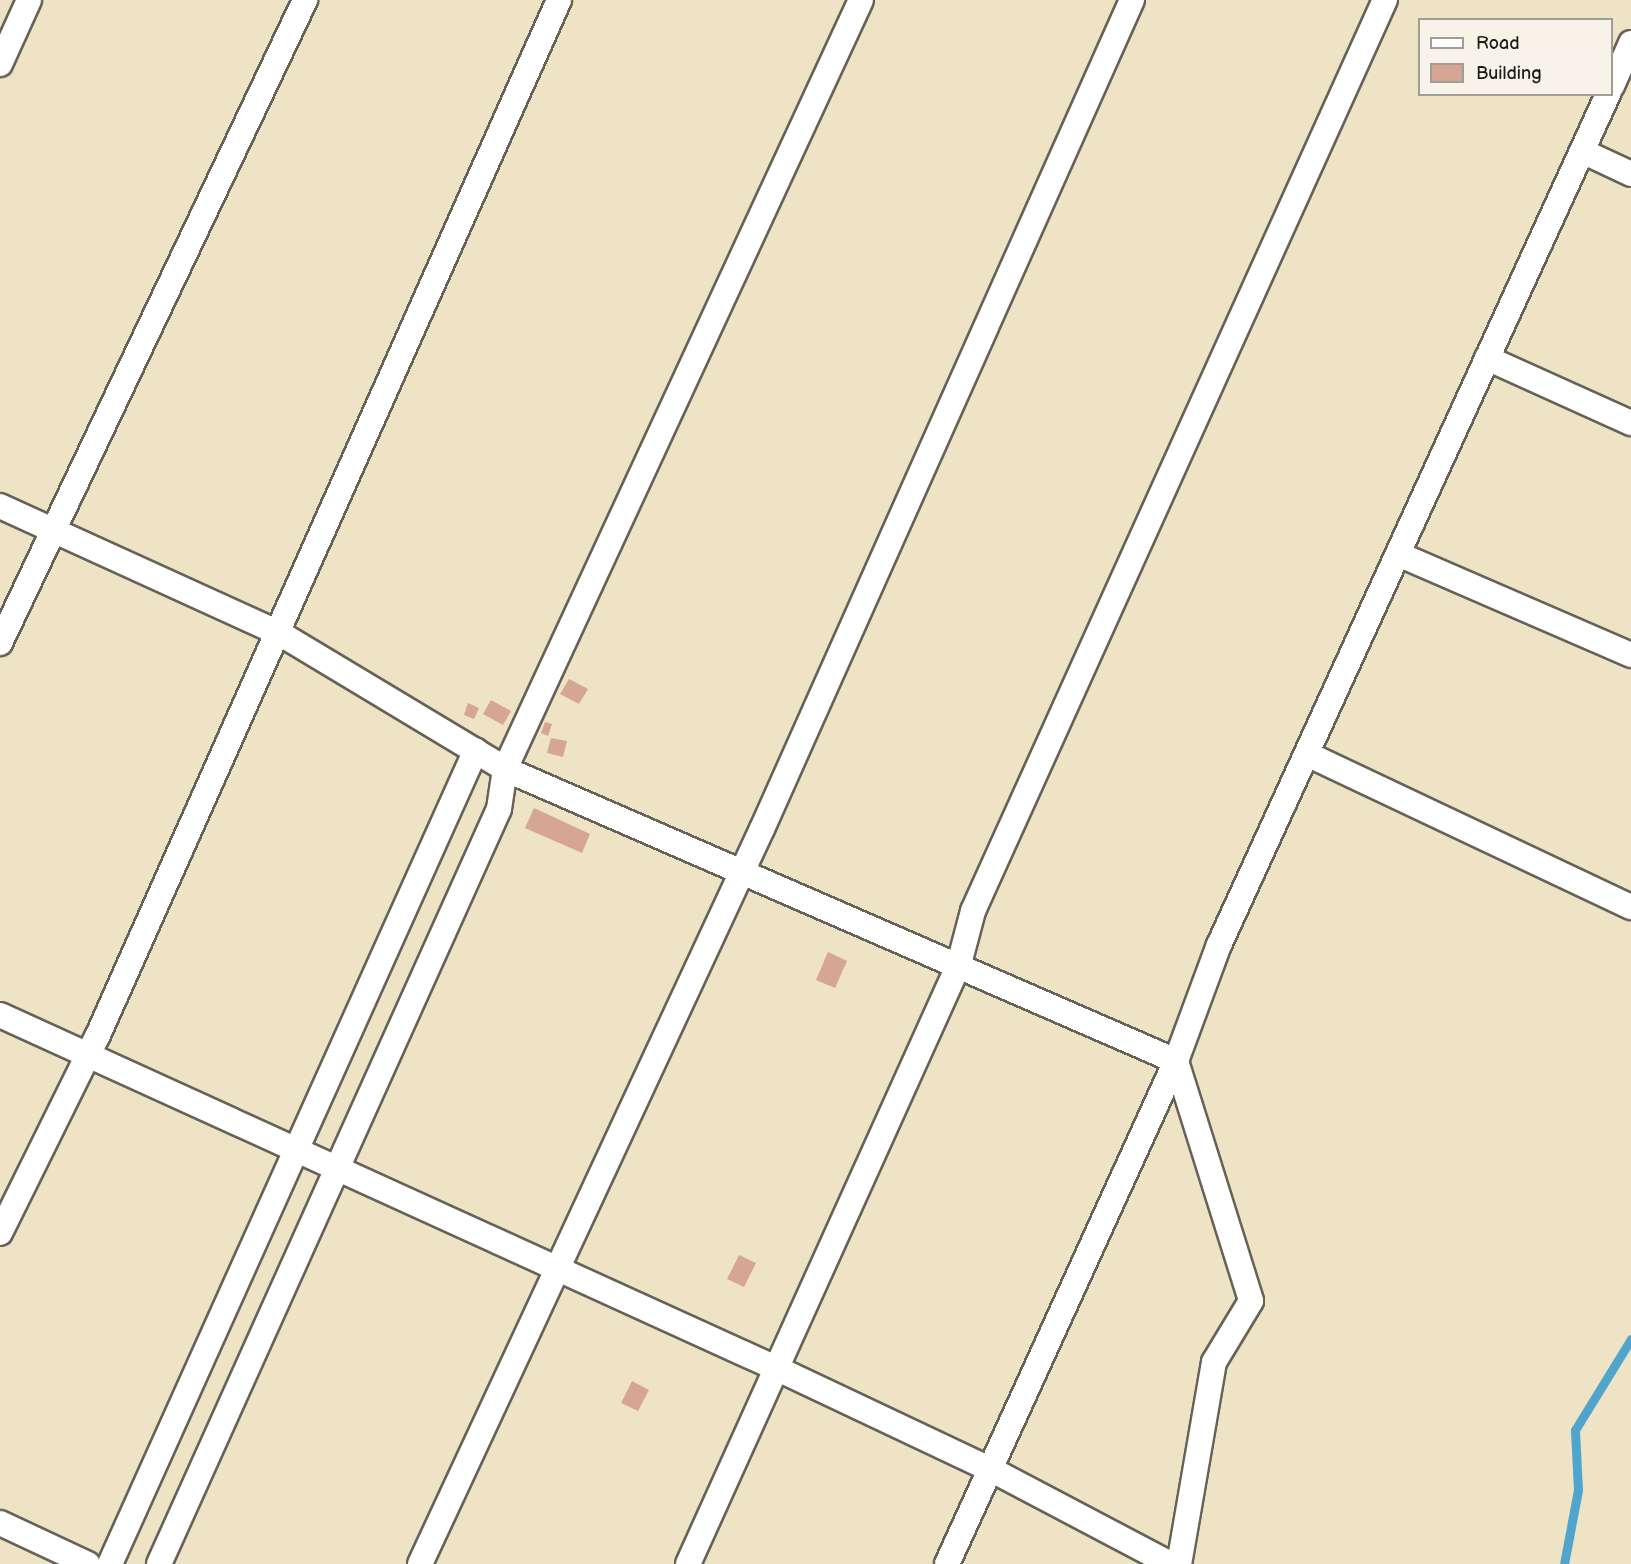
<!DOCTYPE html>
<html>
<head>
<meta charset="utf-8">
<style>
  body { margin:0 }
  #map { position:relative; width:1631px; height:1564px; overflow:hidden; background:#eee3c5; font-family:"Balsamiq Sans",sans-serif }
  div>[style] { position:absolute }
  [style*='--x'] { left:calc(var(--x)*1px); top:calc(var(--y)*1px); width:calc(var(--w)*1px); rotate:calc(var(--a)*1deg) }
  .stream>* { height:9px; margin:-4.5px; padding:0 4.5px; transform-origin:4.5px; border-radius:4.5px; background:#51a5cc }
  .building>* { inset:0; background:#d6a594 }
  .roads { filter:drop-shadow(2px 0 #666257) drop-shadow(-2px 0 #666257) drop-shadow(0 2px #666257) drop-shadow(0 -2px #666257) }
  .minor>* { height:24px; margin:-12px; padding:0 12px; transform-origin:12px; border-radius:12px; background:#fff }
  span { translate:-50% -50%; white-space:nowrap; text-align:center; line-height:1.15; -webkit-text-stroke:5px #f7f3e8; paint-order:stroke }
  .legend { position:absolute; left:1418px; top:18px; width:195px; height:78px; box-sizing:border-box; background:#f7f3e8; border:2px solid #9f9d96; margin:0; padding:8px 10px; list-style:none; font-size:18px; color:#1c1c1c }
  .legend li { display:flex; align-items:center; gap:12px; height:30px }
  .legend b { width:30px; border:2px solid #9f9d96 }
</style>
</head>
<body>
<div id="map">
  <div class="stream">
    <i style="--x:1564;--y:1564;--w:75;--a:-79.3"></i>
    <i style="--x:1578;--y:1490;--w:60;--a:-92.9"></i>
    <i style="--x:1575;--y:1430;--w:107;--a:-58.4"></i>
  </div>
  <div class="building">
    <i style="clip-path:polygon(569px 679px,588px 689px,579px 704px,560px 694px)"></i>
    <i style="clip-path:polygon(491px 700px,511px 711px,503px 725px,483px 714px)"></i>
    <i style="clip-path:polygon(468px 703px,479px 708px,474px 719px,464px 715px)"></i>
    <i style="clip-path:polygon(545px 722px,552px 724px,548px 736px,541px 733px)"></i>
    <i style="clip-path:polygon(551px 738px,567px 741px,563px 757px,547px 753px)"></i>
    <i style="clip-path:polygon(534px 808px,590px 834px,582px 853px,525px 828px)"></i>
    <i style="clip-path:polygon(828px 952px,847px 961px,835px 988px,816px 980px)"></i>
    <i style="clip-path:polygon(739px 1255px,756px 1263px,744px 1287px,727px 1279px)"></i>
    <i style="clip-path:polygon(632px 1381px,649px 1390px,638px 1411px,621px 1403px)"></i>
  </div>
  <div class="roads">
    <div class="minor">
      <i style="--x:0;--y:64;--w:70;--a:-65.6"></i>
      <i style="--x:1612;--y:86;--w:47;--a:-66.2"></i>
      <i style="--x:1582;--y:151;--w:54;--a:25.1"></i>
      <i style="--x:1487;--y:358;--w:158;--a:24.3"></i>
      <i style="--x:0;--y:506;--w:307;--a:24.5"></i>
      <i style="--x:279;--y:633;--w:264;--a:31"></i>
      <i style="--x:505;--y:769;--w:732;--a:23.52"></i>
      <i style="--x:1176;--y:1061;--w:251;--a:72.6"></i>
      <i style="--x:1251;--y:1301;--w:71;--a:121.2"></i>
      <i style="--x:1214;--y:1362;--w:205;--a:99.8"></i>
      <i style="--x:1398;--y:554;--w:254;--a:23.4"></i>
      <i style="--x:0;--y:643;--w:712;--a:-64.62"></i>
      <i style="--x:1307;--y:754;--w:358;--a:25.3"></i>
      <i style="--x:0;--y:1015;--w:855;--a:24.47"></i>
      <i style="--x:778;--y:1369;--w:234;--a:25.3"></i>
      <i style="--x:990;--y:1469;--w:204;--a:27.8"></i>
      <i style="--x:0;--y:1233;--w:221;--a:-63.7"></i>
      <i style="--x:98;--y:1035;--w:1133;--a:-65.99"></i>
      <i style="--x:0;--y:1523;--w:97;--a:25"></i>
      <i style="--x:110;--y:1564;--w:892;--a:-65.79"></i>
      <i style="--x:159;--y:1564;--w:828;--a:-65.76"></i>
      <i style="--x:499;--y:809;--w:40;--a:-81.5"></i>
      <i style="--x:505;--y:769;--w:847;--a:-65.16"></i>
      <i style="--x:420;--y:1564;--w:811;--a:-65.05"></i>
      <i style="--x:762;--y:829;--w:908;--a:-65.95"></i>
      <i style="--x:688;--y:1564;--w:658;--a:-65.69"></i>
      <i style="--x:959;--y:964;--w:55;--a:-75.2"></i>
      <i style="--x:973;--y:911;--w:1000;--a:-65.67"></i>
      <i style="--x:947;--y:1564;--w:553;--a:-65.52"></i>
      <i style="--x:1176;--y:1061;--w:124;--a:-69.7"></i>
      <i style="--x:1219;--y:945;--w:936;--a:-65.43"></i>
    </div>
  </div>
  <ul class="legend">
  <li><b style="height:8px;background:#fff"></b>Road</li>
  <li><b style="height:16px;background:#d6a594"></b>Building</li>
  </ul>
</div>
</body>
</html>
